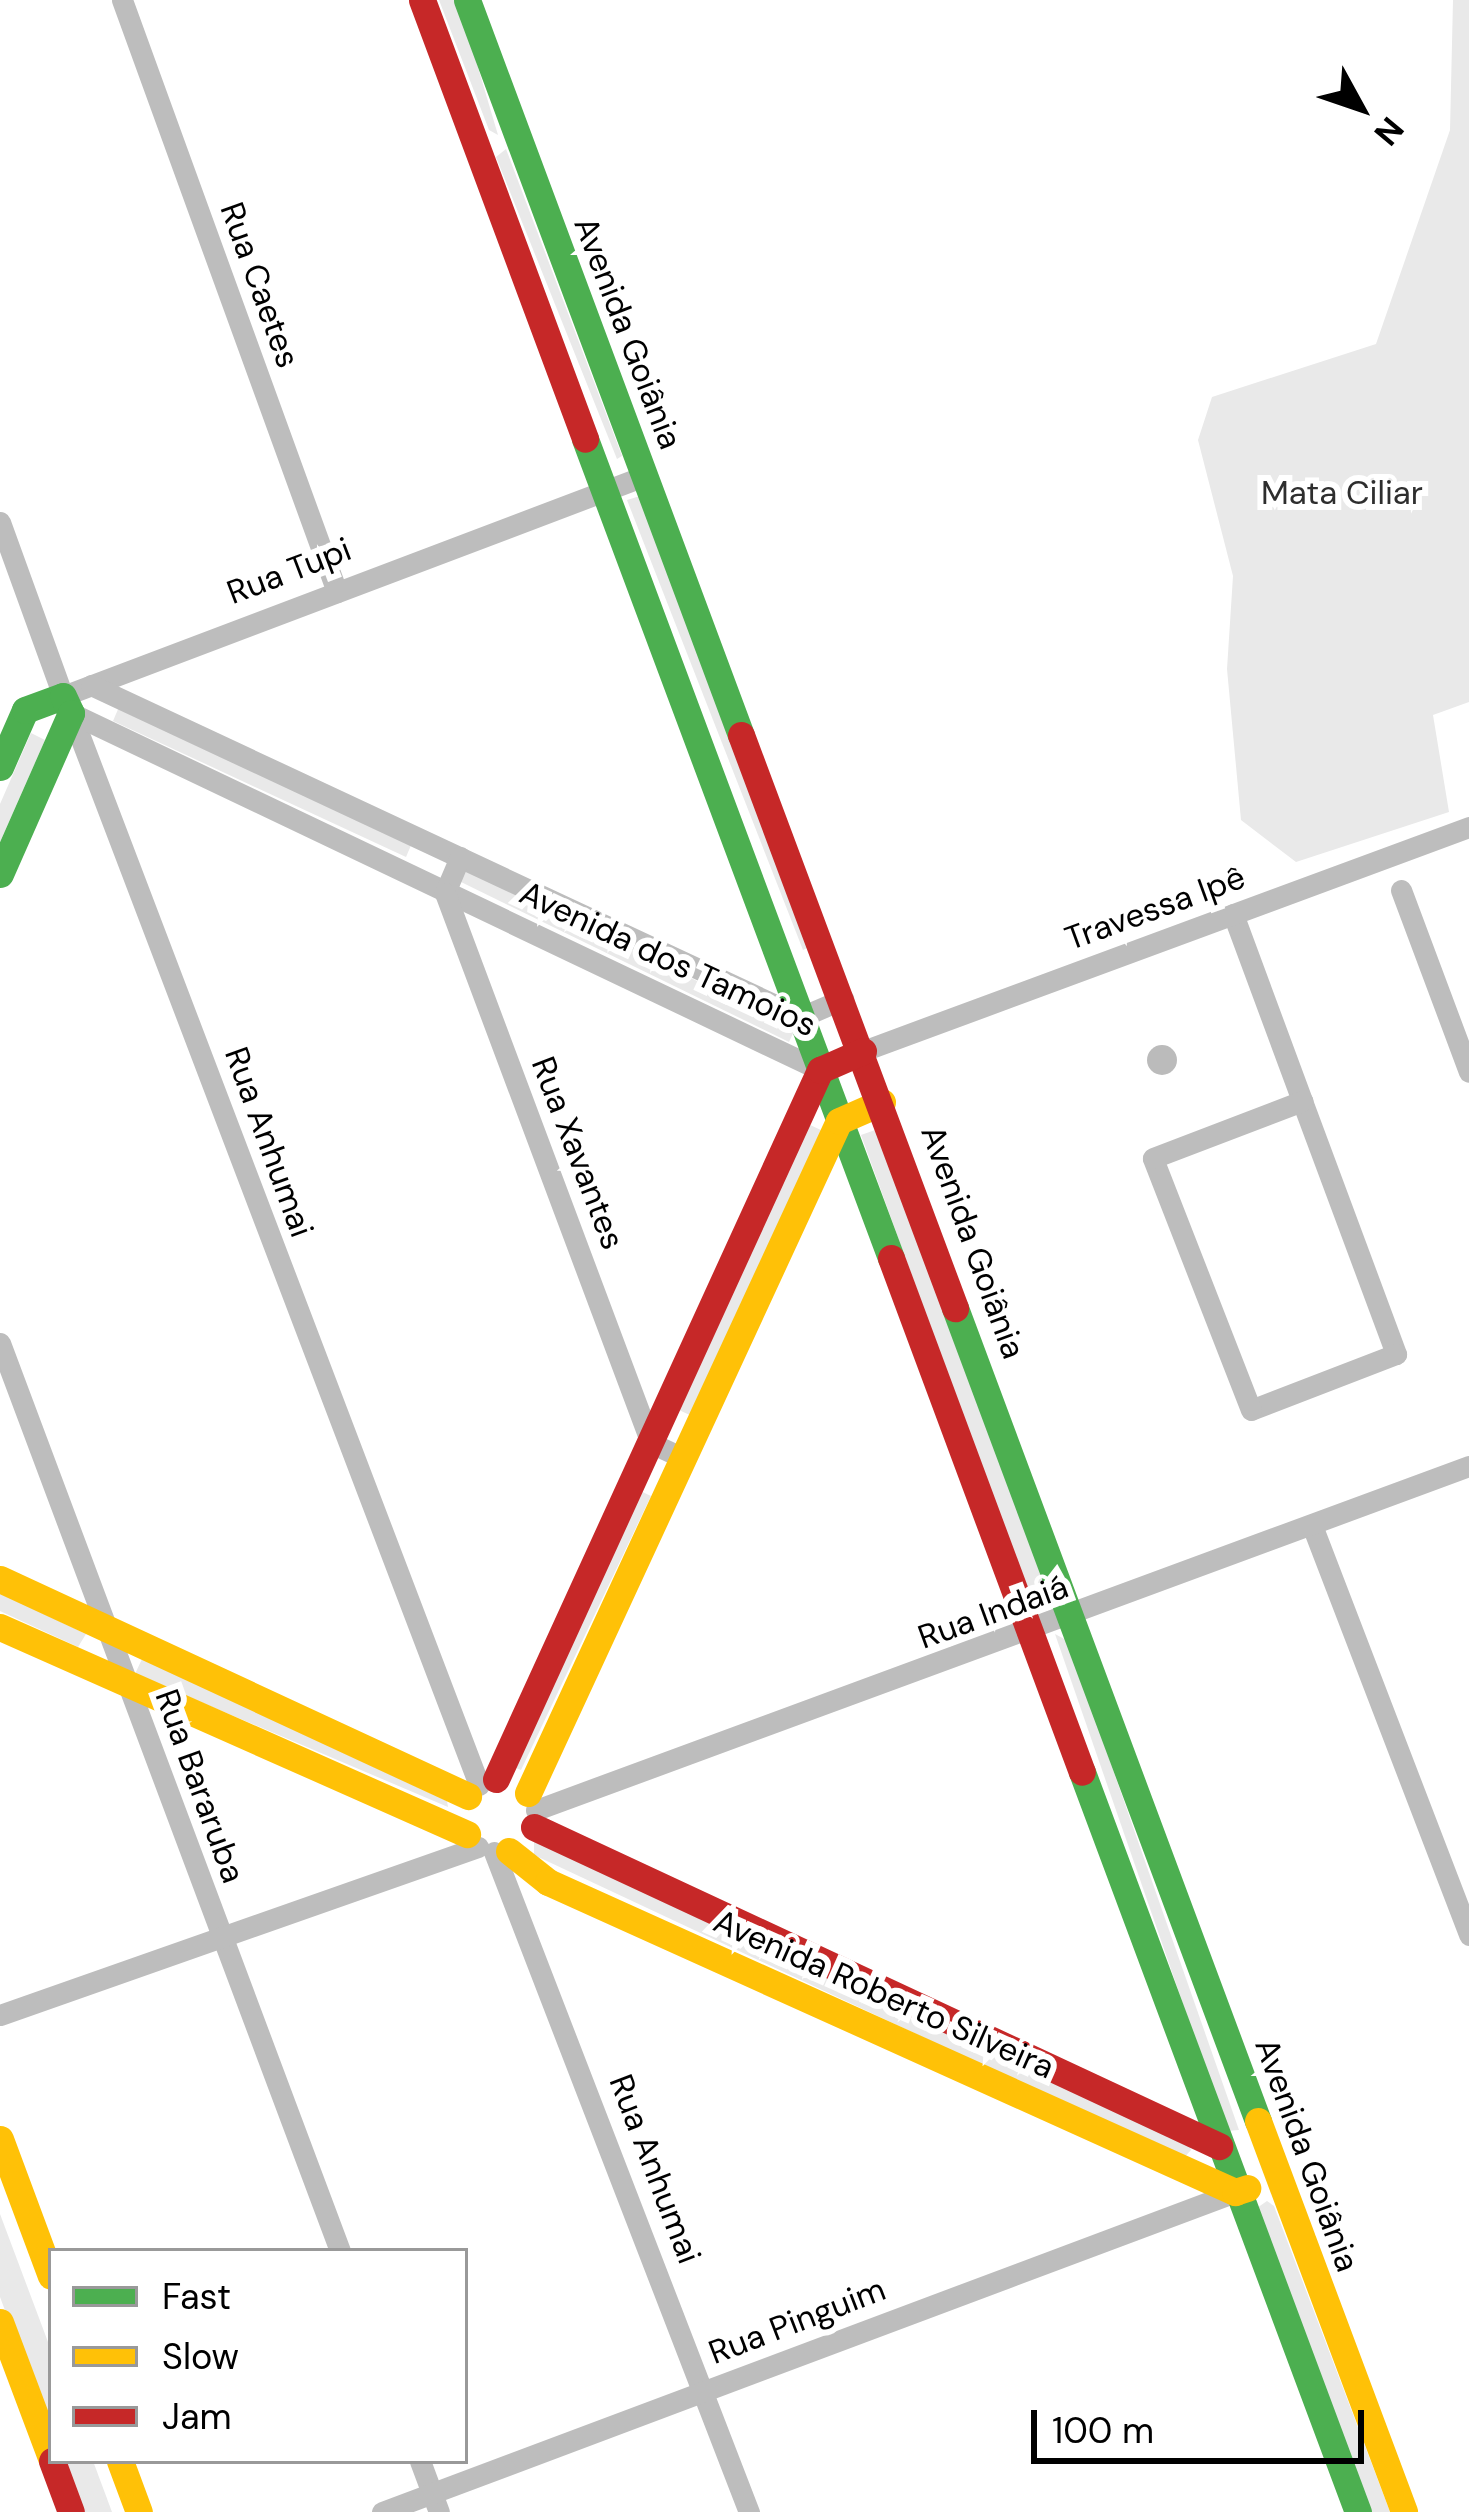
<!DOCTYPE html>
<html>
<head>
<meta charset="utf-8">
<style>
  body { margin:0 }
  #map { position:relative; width:1469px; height:2512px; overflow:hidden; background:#fff; font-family:"DM Sans",sans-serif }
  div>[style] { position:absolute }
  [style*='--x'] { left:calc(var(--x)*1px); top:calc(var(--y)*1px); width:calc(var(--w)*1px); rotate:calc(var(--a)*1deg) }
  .green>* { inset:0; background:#e9e9e9 }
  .water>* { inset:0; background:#bbb }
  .round { border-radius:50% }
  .street>* { height:21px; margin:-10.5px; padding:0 10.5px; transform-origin:10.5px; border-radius:10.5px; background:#bdbdbd }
  .fast>* { height:27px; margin:-13.5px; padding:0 13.5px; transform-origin:13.5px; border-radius:13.5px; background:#4caf50 }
  .slow>* { height:27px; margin:-13.5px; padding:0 13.5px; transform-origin:13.5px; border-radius:13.5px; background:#ffc107 }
  .jam>* { height:27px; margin:-13.5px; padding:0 13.5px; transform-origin:13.5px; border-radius:13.5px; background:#c62828 }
  span { translate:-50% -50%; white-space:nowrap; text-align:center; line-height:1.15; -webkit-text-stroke:12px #fff; paint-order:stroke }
  .street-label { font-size:33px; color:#000 }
  .park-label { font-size:33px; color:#2e2e2e }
  .legend { position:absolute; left:48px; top:2248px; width:420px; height:216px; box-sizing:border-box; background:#fff; border:3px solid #999; margin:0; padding:15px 21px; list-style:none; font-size:36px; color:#000 }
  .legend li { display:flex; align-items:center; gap:24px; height:60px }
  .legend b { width:60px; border:3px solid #999 }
  .north { position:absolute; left:1301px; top:48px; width:120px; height:120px; -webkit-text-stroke:9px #fff; paint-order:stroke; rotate:130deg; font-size:33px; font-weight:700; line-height:48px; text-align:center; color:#000 }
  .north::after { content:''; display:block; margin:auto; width:42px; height:54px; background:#000; clip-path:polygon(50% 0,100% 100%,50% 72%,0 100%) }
  .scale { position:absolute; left:1031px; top:2410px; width:333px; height:54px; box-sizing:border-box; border:6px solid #000; border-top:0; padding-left:15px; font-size:36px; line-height:42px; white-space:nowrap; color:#000; -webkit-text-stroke:9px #fff; paint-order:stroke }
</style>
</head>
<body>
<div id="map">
  <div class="green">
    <i style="clip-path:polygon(439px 0,458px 0,498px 135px,489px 130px)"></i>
    <i style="clip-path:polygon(1453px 0,1469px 0,1469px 702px,1433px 715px,1449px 812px,1296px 862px,1241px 820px,1227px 669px,1233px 576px,1198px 440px,1212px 397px,1376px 344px,1450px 130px)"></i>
    <i style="clip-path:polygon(506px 149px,622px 456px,617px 459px,496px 157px)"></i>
    <i style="clip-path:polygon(640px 496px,809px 947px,803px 950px,627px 500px)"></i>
    <i style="clip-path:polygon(119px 707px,412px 843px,406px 857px,113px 721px)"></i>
    <i style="clip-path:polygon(31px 733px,45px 740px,0 842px,0 804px)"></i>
    <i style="clip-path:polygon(466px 868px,795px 1029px,789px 1042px,459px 881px)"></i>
    <i style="clip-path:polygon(808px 1124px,823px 1131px,694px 1417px,679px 1410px)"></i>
    <i style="clip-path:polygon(878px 1129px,1047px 1590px,1040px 1598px,1028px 1596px,861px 1135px)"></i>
    <i style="clip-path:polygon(634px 1488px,651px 1496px,521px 1770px,506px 1764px)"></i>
    <i style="clip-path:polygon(0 1593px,86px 1634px,78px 1647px,0 1611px)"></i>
    <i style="clip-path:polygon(1055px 1634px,1068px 1641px,1239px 2130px,1227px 2131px)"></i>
    <i style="clip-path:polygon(142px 1659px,447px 1801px,448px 1807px,135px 1674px)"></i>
    <i style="clip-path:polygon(534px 1841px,1189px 2144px,1191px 2150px,1183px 2159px,534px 1855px)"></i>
    <i style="clip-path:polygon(1267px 2201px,1274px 2206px,1390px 2512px,1369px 2512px,1254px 2210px)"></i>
    <i style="clip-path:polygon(0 2214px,51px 2350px,51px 2432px,0 2297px)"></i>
    <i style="clip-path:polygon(62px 2461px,93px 2461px,112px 2512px,81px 2512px)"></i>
  </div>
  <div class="water">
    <i class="round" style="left:1147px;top:1045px;width:30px;height:30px"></i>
  </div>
  <div class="street">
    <i style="--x:122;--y:0;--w:630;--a:70.04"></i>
    <i style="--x:0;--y:522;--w:185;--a:70.1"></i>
    <i style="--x:63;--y:696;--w:621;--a:-20.74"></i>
    <i style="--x:91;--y:685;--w:784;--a:25.06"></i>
    <i style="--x:801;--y:1017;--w:46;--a:-23.2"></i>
    <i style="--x:71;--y:713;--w:1147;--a:69.16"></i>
    <i style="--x:71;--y:713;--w:830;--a:25.48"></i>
    <i style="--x:460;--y:857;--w:39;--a:113"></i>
    <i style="--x:445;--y:893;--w:587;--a:69.47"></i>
    <i style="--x:651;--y:1443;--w:33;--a:25"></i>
    <i style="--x:1401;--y:890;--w:194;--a:69.5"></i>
    <i style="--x:1233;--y:914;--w:199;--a:69.7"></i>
    <i style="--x:1302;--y:1101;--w:270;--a:69.6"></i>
    <i style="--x:1396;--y:1354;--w:155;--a:158.9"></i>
    <i style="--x:1251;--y:1410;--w:270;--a:-111.3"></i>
    <i style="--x:1153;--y:1158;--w:160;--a:-20.9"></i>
    <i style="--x:863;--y:1051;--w:646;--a:-20.29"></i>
    <i style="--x:0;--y:1343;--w:970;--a:69.47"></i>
    <i style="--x:1313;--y:1528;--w:436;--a:69"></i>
    <i style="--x:536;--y:1810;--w:994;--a:-20.24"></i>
    <i style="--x:494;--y:1852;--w:708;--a:68.88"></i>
    <i style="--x:0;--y:2015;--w:507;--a:-19.36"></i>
    <i style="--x:420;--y:2461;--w:54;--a:69.6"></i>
    <i style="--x:382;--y:2512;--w:911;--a:-20.56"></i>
  </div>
  <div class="fast">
    <i style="--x:467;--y:0;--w:784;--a:69.56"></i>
    <i style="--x:585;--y:439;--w:874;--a:69.51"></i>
    <i style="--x:0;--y:767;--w:62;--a:-66.3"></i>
    <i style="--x:25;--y:710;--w:40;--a:-20.2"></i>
    <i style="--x:63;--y:696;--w:19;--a:65"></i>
    <i style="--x:71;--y:713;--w:176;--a:113.8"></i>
    <i style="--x:955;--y:1308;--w:868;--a:69.56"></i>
    <i style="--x:1082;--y:1772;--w:790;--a:69.55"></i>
  </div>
  <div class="slow">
    <i style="--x:0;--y:1579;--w:516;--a:24.88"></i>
    <i style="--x:0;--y:1627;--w:511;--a:23.91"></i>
    <i style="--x:528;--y:1793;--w:740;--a:-65.17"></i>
    <i style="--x:839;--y:1121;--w:47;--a:-23.8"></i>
    <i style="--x:509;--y:1851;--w:50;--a:38.5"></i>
    <i style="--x:548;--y:1882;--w:754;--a:24.29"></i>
    <i style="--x:1235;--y:2192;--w:13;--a:-18"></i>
    <i style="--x:1258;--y:2121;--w:417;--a:69.5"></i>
    <i style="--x:0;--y:2139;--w:146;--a:69.6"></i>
    <i style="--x:0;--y:2322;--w:145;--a:69.4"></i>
    <i style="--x:120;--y:2461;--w:54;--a:69.6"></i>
  </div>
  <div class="jam">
    <i style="--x:422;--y:0;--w:468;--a:69.6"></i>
    <i style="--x:741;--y:735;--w:612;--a:69.52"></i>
    <i style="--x:891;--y:1258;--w:548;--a:69.62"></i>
    <i style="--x:496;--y:1779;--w:780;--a:-65.44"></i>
    <i style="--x:820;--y:1070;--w:47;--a:-23.8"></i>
    <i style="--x:534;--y:1827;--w:756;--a:24.97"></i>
    <i style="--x:52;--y:2461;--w:54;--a:69.6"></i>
  </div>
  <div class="street-label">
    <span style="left:260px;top:285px;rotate:70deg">Rua Caetes</span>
    <span style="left:628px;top:333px;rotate:69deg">Avenida Goiânia</span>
    <span style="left:289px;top:571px;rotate:-21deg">Rua Tupi</span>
    <span style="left:1155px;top:908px;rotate:-20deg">Travessa Ipê</span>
    <span style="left:668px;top:959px;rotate:25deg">Avenida dos Tamoios</span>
    <span style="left:269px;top:1142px;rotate:70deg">Rua Anhumai</span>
    <span style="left:578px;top:1153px;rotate:69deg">Rua Xavantes</span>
    <span style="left:973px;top:1242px;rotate:70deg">Avenida Goiânia</span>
    <span style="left:993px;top:1612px;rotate:-20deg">Rua Indaiá</span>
    <span style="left:200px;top:1786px;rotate:70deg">Rua Bararuba</span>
    <span style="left:884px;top:1994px;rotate:24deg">Avenida Roberto Silveira</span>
    <span style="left:1307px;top:2155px;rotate:70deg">Avenida Goiânia</span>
    <span style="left:655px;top:2169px;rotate:69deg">Rua Anhumai</span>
    <span style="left:797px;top:2321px;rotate:-21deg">Rua Pinguim</span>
  </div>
  <div class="park-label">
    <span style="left:1342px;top:493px">Mata Ciliar</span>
  </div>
  <ul class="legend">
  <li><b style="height:15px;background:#4caf50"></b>Fast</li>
  <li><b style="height:15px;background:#ffc107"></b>Slow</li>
  <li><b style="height:15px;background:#c62828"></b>Jam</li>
  </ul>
  <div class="north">N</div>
  <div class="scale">100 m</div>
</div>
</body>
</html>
